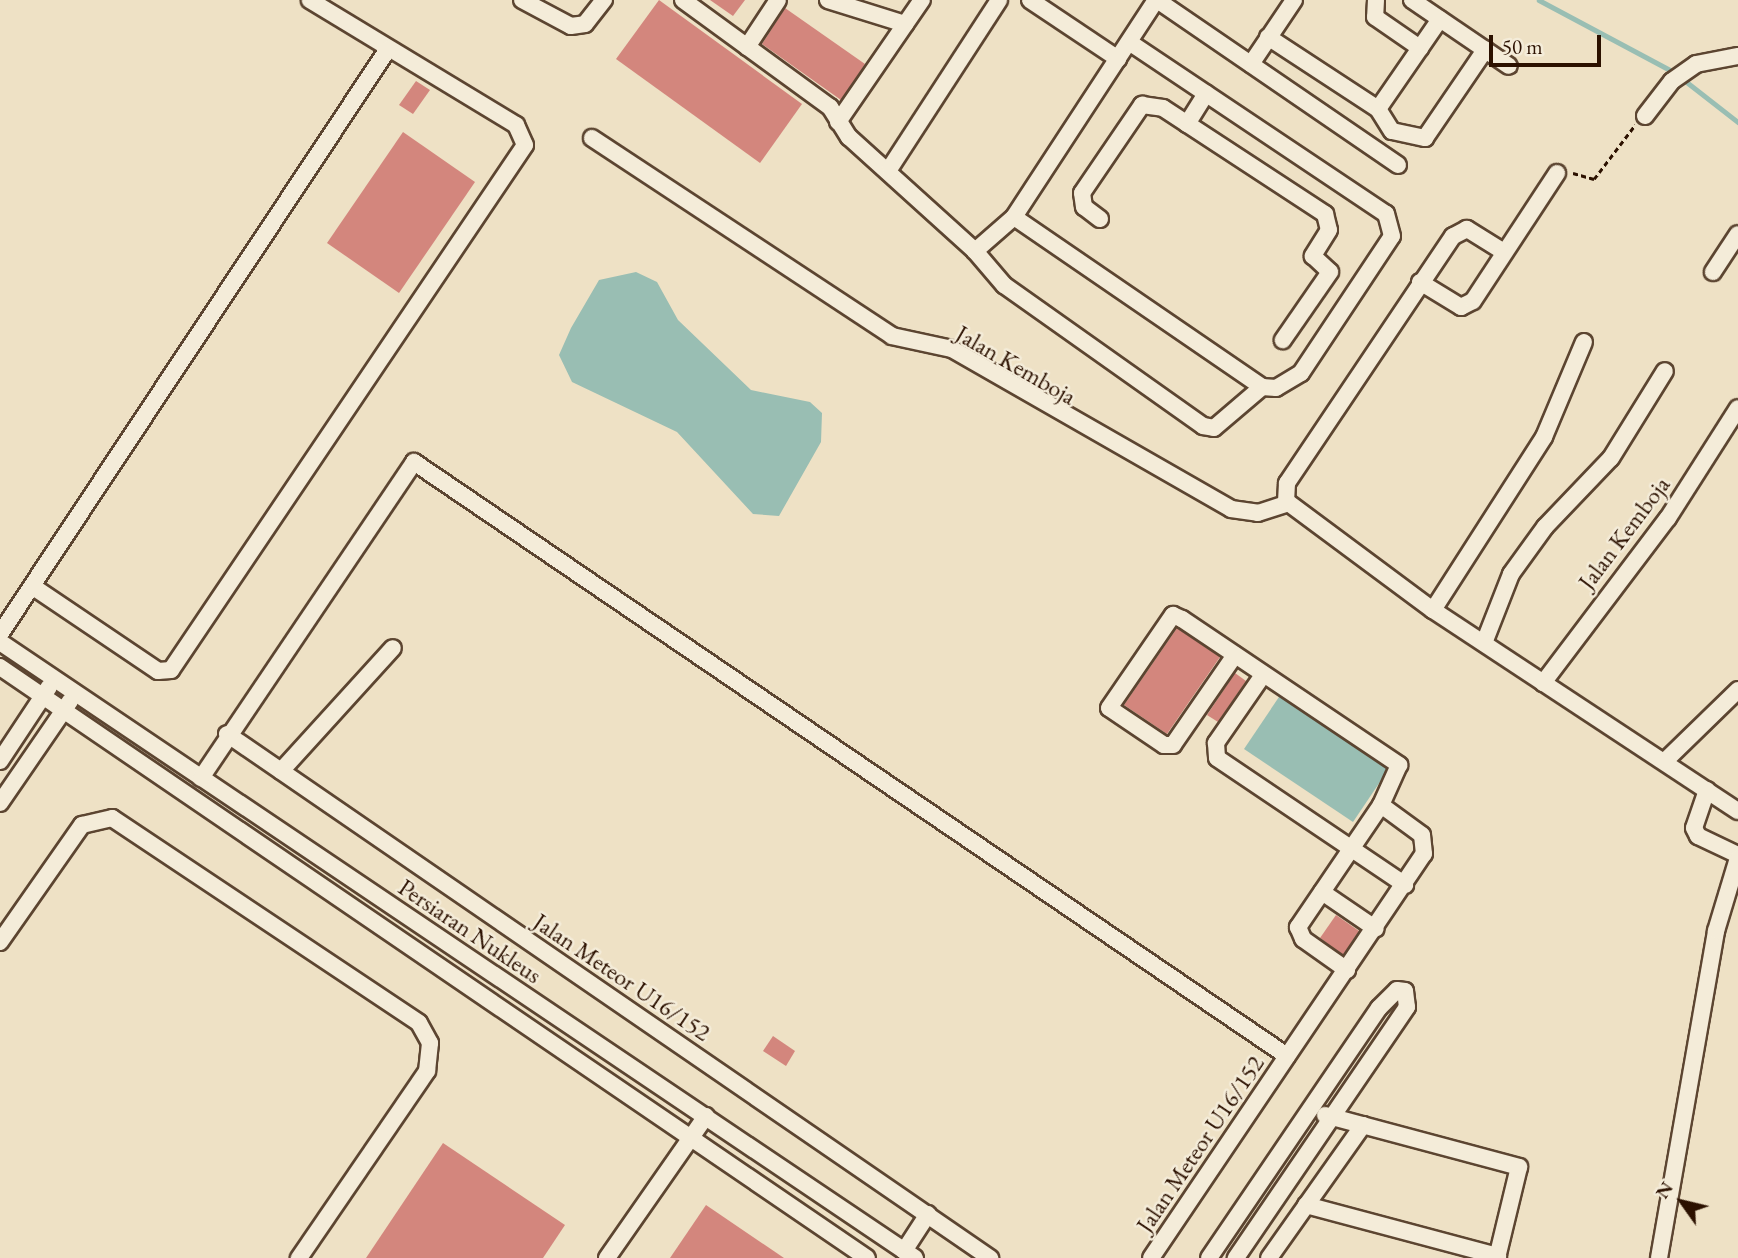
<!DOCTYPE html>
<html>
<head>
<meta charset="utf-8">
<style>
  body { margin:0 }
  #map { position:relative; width:1738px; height:1258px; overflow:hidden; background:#eee1c5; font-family:"EB Garamond",serif }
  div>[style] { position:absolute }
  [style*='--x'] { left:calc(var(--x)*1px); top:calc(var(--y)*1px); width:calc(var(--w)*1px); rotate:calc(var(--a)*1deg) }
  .water>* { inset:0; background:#99beb3 }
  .stream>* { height:4.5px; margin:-2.25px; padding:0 2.25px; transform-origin:2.25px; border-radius:2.25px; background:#99beb3 }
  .building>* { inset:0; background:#d3867d }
  .path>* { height:2.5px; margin-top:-1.25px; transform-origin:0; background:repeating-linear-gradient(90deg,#2c1100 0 5px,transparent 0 8.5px) }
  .roads { filter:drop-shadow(2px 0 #5c4531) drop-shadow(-2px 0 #5c4531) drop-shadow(0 2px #5c4531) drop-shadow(0 -2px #5c4531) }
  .minor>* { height:16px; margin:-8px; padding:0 8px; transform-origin:8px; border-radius:8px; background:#f4ecd9 }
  span { translate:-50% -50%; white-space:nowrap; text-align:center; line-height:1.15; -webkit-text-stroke:5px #f4ecd9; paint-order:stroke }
  .street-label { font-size:24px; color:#2c1100 }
  .north { position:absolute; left:1647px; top:1167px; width:70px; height:70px; -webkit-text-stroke:5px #f4ecd9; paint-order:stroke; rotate:304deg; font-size:19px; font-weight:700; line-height:28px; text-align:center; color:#2c1100 }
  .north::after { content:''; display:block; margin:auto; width:24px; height:32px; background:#2c1100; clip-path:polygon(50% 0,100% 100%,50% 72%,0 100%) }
  .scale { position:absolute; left:1489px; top:35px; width:112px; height:32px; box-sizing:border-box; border:4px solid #2c1100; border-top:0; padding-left:9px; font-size:21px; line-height:24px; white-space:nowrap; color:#2c1100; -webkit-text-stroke:5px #f4ecd9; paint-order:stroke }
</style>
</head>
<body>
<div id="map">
  <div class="water">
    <i style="clip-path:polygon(636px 272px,657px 282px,678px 320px,751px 390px,810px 402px,822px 413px,821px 442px,779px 516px,753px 514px,677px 432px,572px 382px,559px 355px,571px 328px,599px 280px)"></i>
    <i style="clip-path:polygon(1281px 694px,1390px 767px,1353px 822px,1244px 749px)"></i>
  </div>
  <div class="stream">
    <i style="--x:1539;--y:0;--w:153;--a:28.1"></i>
    <i style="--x:1674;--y:72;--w:81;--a:38"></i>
  </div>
  <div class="building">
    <i style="clip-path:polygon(659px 0,802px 104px,760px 163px,616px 59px)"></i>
    <i style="clip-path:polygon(710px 0,745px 0,733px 16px)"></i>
    <i style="clip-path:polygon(785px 8px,865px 64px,841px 100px,762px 44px)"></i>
    <i style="clip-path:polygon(416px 81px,430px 90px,413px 114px,399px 105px)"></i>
    <i style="clip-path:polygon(403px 132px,475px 182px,399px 293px,327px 243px)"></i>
    <i style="clip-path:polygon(1177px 628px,1220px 657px,1167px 734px,1124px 705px)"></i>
    <i style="clip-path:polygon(1235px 673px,1246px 681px,1218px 722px,1207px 715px)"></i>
    <i style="clip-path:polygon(1336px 915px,1359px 931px,1343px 955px,1320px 938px)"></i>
    <i style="clip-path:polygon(773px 1036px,795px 1051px,786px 1066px,763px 1051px)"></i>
    <i style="clip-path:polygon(443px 1143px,565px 1225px,543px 1258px,366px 1258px)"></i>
    <i style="clip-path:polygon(706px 1205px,784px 1258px,670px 1258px)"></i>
  </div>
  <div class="path">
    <i style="--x:1573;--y:173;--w:22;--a:16"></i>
    <i style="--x:1594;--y:179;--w:68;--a:-52.8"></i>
  </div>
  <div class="roads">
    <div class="minor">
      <i style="--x:522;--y:0;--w:55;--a:28"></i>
      <i style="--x:571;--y:26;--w:14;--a:-8"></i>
      <i style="--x:585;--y:24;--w:31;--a:-52"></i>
      <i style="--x:683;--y:0;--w:182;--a:36.1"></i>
      <i style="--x:830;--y:107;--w:36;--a:58"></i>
      <i style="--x:849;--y:137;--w:170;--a:42.1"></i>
      <i style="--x:828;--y:0;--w:81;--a:17.3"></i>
      <i style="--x:1030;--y:0;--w:106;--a:33.8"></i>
      <i style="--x:1156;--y:0;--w:259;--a:123.2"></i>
      <i style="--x:1014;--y:217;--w:52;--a:138.9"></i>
      <i style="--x:975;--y:251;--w:45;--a:49.5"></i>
      <i style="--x:1004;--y:285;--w:244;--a:35.3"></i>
      <i style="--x:1203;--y:426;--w:11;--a:10"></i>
      <i style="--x:1214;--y:428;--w:63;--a:-40.5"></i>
      <i style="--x:1157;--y:0;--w:292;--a:34.4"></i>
      <i style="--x:1376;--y:0;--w:17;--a:93"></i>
      <i style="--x:1375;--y:17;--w:55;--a:34.6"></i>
      <i style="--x:1412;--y:0;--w:117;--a:34.2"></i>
      <i style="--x:1268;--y:37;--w:131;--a:33.2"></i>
      <i style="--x:1378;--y:109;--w:109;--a:-55.4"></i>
      <i style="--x:747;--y:47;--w:56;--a:-56.6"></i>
      <i style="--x:1251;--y:64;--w:77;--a:-56.1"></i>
      <i style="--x:1378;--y:109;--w:26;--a:58"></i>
      <i style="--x:1392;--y:131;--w:34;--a:12"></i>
      <i style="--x:1425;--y:138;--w:107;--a:-55.7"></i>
      <i style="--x:1645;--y:116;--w:44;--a:-52.4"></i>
      <i style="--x:1672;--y:81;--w:29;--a:-35"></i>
      <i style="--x:1696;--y:64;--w:43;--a:-10.8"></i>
      <i style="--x:838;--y:122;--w:148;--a:-55.5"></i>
      <i style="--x:1187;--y:124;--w:36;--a:-58"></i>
      <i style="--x:592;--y:138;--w:359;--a:33.4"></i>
      <i style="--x:892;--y:336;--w:61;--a:12.2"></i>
      <i style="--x:952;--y:349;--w:322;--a:29.8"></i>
      <i style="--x:1231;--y:509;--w:27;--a:8"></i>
      <i style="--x:1258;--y:513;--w:32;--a:-18"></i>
      <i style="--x:890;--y:168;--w:200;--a:-57"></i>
      <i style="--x:1014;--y:217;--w:301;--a:34.4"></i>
      <i style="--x:1262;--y:387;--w:14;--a:4"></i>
      <i style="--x:1276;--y:388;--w:29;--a:-31"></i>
      <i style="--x:1301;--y:373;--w:164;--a:-56.4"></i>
      <i style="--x:1392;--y:236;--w:23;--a:-105"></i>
      <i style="--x:1386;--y:214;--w:309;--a:-146.2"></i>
      <i style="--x:1100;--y:219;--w:20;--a:-143"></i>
      <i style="--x:1084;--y:207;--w:14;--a:-98"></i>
      <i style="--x:1082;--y:193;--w:107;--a:-55.7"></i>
      <i style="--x:1142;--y:105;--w:21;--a:8"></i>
      <i style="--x:1163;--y:108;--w:194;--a:33.2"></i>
      <i style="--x:1325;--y:214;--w:16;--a:76"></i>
      <i style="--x:1329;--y:230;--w:31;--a:122"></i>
      <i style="--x:1313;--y:256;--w:23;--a:43"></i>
      <i style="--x:1330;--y:272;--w:83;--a:124.7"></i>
      <i style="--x:1504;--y:252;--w:44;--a:-148.1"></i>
      <i style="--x:1467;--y:229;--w:16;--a:153"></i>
      <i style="--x:1453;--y:236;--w:298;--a:123.9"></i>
      <i style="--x:1287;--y:483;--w:18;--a:93"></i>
      <i style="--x:1286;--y:501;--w:183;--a:36.6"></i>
      <i style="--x:1433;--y:610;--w:365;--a:33.4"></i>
      <i style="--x:1713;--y:272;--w:45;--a:-56.7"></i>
      <i style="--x:1420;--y:282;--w:48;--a:31.4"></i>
      <i style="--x:1461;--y:307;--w:13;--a:-27"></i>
      <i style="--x:1473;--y:301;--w:153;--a:-56.7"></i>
      <i style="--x:32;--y:586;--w:152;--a:34"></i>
      <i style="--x:158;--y:671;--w:13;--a:-4"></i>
      <i style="--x:171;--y:670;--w:633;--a:-56.01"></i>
      <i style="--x:525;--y:145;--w:22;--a:-114"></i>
      <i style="--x:516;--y:125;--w:241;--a:-148.8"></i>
      <i style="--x:1433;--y:610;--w:206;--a:-57.3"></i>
      <i style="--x:1544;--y:437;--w:103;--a:-67.2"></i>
      <i style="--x:0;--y:634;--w:702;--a:-56.45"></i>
      <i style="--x:0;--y:642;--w:1103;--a:33.95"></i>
      <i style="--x:1484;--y:643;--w:74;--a:-68.6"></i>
      <i style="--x:1511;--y:574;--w:58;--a:-54.1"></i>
      <i style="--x:1545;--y:527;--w:95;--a:-46.3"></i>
      <i style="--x:1611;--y:458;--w:102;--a:-58.2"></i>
      <i style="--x:1235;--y:655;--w:109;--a:124.6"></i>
      <i style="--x:1173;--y:745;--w:9;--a:180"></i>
      <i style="--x:1164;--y:745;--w:66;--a:-146.1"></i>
      <i style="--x:1109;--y:708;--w:113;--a:-55.5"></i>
      <i style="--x:1173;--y:615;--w:10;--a:24"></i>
      <i style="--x:1182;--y:619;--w:262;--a:33.9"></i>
      <i style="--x:1399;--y:765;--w:44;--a:114.2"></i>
      <i style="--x:1381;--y:805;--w:148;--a:124.2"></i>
      <i style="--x:1298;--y:927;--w:13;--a:67"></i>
      <i style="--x:1303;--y:939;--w:54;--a:35.2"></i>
      <i style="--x:0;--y:667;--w:1049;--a:34.28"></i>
      <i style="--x:1263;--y:675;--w:83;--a:124.7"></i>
      <i style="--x:1216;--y:743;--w:15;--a:86"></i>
      <i style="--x:1217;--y:758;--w:227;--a:34"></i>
      <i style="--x:1543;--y:683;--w:207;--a:-52.9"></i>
      <i style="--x:1668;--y:518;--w:130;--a:-57.5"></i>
      <i style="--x:227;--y:734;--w:926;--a:34.48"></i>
      <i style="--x:0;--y:761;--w:89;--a:-56.5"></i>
      <i style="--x:1665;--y:761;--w:102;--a:-44.2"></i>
      <i style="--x:281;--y:771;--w:166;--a:-47.7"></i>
      <i style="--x:201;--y:778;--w:381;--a:-56"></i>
      <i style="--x:414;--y:462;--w:1056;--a:34.23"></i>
      <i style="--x:1707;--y:790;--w:40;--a:108.9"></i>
      <i style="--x:1694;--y:828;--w:9;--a:63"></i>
      <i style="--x:1698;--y:836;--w:44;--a:25.4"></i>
      <i style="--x:0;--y:803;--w:124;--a:-55.5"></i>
      <i style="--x:1322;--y:892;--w:65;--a:34.4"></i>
      <i style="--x:0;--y:942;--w:143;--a:-55"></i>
      <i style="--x:82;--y:825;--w:31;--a:-13"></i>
      <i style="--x:112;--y:818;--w:369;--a:33.7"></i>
      <i style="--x:419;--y:1023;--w:23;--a:61"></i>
      <i style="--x:430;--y:1043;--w:28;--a:96"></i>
      <i style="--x:427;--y:1071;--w:227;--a:124.4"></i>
      <i style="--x:1325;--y:1115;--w:201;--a:15"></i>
      <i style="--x:1519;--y:1167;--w:94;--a:103.6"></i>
      <i style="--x:1306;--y:1205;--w:199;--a:14.9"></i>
      <i style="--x:904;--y:1251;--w:44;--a:-57"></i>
      <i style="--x:607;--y:1258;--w:173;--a:-55.1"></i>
      <i style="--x:1151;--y:1258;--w:488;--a:-56"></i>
      <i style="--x:1424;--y:854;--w:19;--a:-96"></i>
      <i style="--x:1422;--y:835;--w:51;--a:-143.8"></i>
      <i style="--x:1209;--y:1258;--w:302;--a:-55.8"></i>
      <i style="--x:1379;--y:1008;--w:25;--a:-45"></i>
      <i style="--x:1397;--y:990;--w:8;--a:7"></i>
      <i style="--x:1405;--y:991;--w:16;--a:83"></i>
      <i style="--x:1407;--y:1007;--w:304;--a:124.3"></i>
      <i style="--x:1269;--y:1258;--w:163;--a:-54.7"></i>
      <i style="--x:1659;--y:1258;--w:332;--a:-80.1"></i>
      <i style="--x:1716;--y:931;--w:76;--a:-73.2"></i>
    </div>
  </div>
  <div class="street-label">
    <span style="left:1016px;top:365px;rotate:30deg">Jalan Kemboja</span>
    <span style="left:1624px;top:533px;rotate:-53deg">Jalan Kemboja</span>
    <span style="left:470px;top:931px;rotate:34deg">Persiaran Nukleus</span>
    <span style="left:622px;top:977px;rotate:34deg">Jalan Meteor U16/152</span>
    <span style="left:1200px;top:1144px;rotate:-56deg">Jalan Meteor U16/152</span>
  </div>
  <div class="north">N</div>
  <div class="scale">50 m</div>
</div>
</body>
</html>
